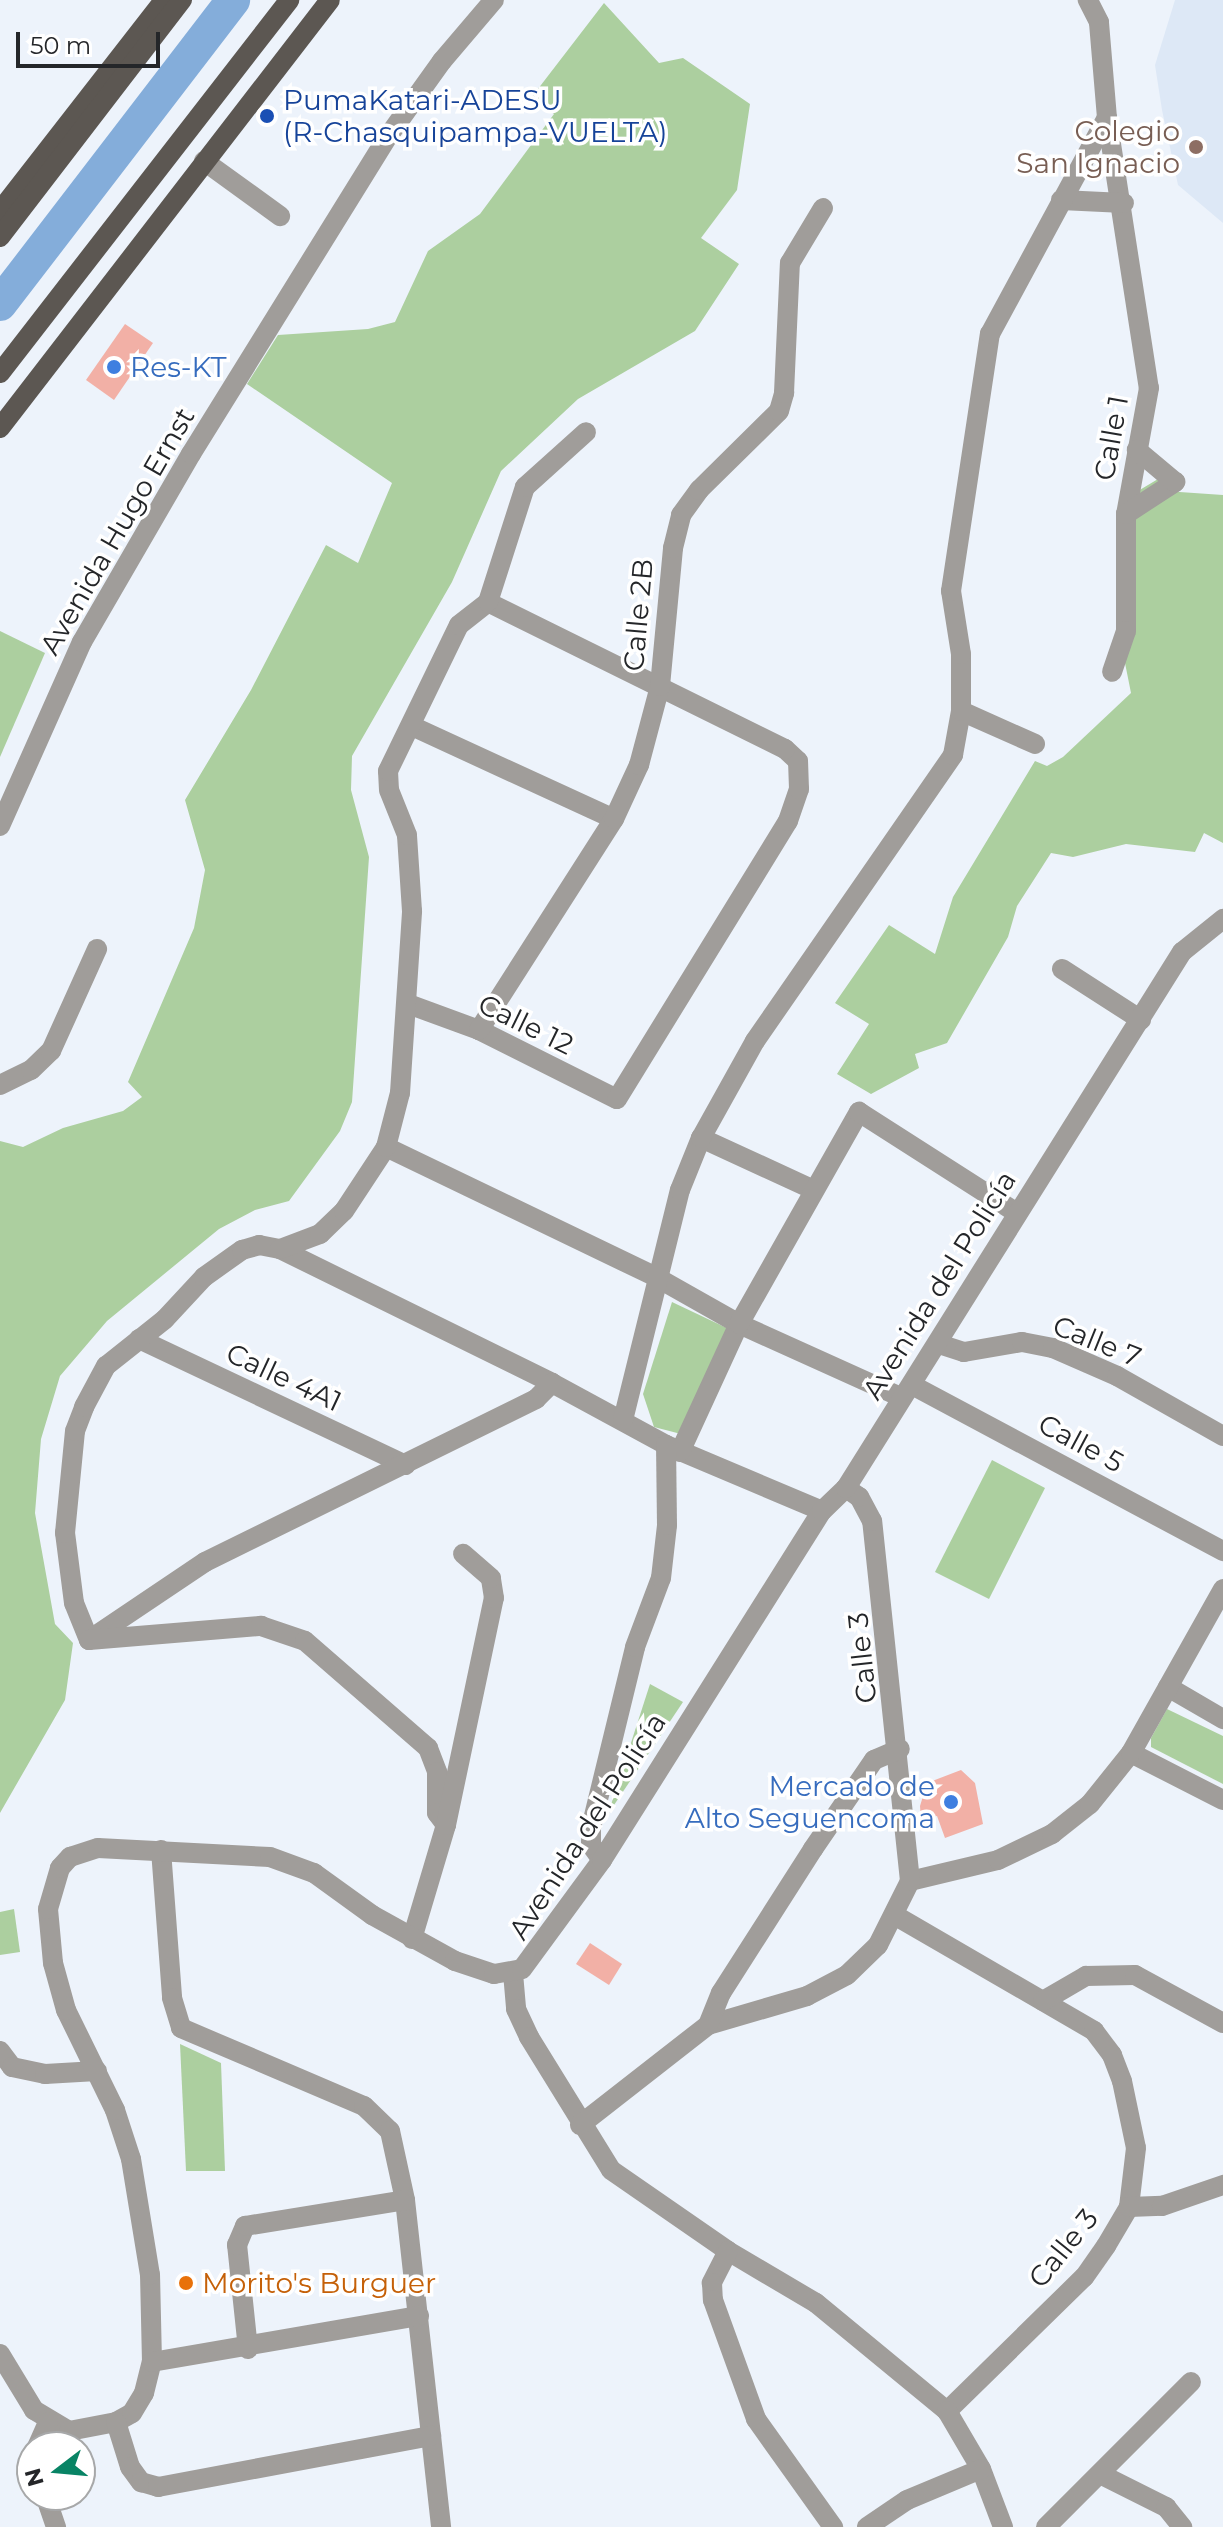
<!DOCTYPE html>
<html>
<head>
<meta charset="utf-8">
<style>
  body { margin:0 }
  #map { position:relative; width:1223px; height:2527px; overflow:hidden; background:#edf3fb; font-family:Montserrat,sans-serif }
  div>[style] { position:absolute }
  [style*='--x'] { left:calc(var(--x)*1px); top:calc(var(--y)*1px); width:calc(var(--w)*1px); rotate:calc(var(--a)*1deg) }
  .built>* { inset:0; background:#dde8f6 }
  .green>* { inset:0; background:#accf9f }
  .river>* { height:34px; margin:-17px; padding:0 17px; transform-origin:17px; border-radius:17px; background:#84adda }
  .building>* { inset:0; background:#f2b0a6 }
  .minor>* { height:20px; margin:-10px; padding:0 10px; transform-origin:10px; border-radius:10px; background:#a09d9a }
  .major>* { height:20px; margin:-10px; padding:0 10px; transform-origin:10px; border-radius:10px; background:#5c5752 }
  .dots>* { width:22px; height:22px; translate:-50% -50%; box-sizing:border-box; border:4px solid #fff; border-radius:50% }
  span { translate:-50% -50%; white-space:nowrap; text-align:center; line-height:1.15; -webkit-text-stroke:7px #fff; paint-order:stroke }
  .transit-label { font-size:28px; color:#164399 }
  .left { translate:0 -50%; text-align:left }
  .education-label { font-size:28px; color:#785e54 }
  .right { translate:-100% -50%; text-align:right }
  .shop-label { font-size:28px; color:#366cbe }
  .street-label { font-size:28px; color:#242629 }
  .food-label { font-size:28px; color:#c56008 }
  .north { position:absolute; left:16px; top:2431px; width:80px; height:80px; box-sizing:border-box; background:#fff; border:2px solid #a7a8a9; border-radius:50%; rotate:254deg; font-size:22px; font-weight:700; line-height:32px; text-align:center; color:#242629 }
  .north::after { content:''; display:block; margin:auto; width:28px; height:36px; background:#098465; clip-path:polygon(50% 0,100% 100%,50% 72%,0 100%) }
  .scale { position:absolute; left:16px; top:32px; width:144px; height:36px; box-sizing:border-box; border:4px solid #242629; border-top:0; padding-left:10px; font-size:24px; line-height:28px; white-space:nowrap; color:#242629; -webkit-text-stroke:6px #fff; paint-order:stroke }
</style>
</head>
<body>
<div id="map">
  <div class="built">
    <i style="clip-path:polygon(1175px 0,1223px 0,1223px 223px,1178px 185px,1162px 110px,1155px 65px)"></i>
  </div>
  <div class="green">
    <i style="clip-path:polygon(604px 3px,659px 63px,683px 58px,750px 104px,737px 190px,701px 238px,739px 264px,695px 331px,578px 399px,501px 471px,452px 582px,352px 756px,351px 790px,369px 857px,352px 1102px,340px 1131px,289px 1201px,255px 1210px,219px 1229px,107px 1321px,60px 1376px,41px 1439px,35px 1513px,55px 1624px,73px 1643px,65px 1700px,0 1813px,0 1141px,23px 1147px,63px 1128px,123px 1111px,142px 1097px,128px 1082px,194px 928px,205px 870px,185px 800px,251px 690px,326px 545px,358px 563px,392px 483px,247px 384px,278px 335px,368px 329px,395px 322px,428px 251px,480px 214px,554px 114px,531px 98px)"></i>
    <i style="clip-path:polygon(1163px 476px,1165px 491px,1223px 495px,1223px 843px,1204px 833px,1195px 852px,1126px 844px,1073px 857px,1051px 853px,1017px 906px,1008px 937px,947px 1043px,915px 1054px,919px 1068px,871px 1094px,837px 1074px,869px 1024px,835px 1003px,889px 925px,935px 954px,953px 897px,1035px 761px,1047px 766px,1063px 757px,1131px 693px,1123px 653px,1138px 491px)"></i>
    <i style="clip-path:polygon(0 631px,45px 653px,0 757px)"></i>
    <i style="clip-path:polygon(672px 1302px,731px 1330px,681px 1434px,654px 1427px,643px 1394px)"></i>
    <i style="clip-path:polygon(992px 1460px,1045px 1488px,989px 1599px,935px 1572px)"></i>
    <i style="clip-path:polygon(650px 1684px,683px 1702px,608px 1814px)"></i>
    <i style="clip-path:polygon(1167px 1709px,1223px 1736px,1223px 1784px,1151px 1747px,1151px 1738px)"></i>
    <i style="clip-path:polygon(14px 1909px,20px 1952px,0 1955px,0 1912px)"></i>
    <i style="clip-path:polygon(180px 2044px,221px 2063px,225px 2171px,186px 2171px)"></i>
  </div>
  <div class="river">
    <i style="--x:0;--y:304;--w:383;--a:-52.5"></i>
  </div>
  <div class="building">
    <i style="clip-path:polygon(125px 324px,153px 343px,114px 400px,86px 380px)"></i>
    <i style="clip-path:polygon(961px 1770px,975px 1783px,983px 1824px,945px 1838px,937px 1816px,921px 1819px,920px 1806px,927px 1783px)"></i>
    <i style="clip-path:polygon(590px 1943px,622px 1964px,609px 1985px,576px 1964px)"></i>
  </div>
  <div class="minor">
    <i style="--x:1107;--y:118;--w:273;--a:81.2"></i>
    <i style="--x:1149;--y:388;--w:128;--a:100.3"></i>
    <i style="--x:1126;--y:514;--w:117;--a:90"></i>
    <i style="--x:1126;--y:631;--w:43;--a:108.9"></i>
    <i style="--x:204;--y:161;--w:94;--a:35.9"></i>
    <i style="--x:1061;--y:200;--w:63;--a:2.7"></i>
    <i style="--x:1126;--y:514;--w:59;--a:-33.1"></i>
    <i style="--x:1175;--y:482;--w:50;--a:-139.9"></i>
    <i style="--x:961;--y:711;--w:81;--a:24"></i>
    <i style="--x:414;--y:727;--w:220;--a:24.7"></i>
    <i style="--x:0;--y:826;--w:201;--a:-66"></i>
    <i style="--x:82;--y:642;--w:217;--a:-59.9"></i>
    <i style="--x:191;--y:454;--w:375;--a:-58.2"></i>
    <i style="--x:389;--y:135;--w:91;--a:-54.4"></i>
    <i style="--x:442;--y:61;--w:80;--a:-49.6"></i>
    <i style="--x:1062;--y:969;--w:94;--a:32.8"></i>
    <i style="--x:408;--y:1004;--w:76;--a:20.1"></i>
    <i style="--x:479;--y:1030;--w:154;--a:26.6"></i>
    <i style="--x:617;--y:1099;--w:326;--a:-58.4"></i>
    <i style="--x:788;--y:821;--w:34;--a:-71"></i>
    <i style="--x:799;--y:789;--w:28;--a:-92"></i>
    <i style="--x:798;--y:761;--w:18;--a:-137"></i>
    <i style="--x:785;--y:749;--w:331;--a:-153.7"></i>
    <i style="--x:479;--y:1030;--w:250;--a:-57.4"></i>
    <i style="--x:614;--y:819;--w:60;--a:-65.2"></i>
    <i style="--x:639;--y:765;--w:82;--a:-75.1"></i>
    <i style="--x:660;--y:686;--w:139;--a:-84.6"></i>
    <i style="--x:673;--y:548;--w:34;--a:-76"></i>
    <i style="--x:681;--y:515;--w:31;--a:-54"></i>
    <i style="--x:699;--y:490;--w:112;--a:-44.6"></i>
    <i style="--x:779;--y:411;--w:19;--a:-74"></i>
    <i style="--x:784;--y:393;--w:130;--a:-87.4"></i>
    <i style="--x:790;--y:263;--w:64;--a:-59"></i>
    <i style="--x:0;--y:1085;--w:34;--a:-26"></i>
    <i style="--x:31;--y:1070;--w:28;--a:-44"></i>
    <i style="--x:51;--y:1051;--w:112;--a:-65.7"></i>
    <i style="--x:701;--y:1138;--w:122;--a:24.7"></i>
    <i style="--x:386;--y:1147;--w:300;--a:25.7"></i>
    <i style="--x:656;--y:1277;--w:95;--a:29.5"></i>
    <i style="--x:739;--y:1324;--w:178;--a:24.3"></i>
    <i style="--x:280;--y:1249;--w:303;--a:26.2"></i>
    <i style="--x:552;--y:1383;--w:130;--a:28.5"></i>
    <i style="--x:666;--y:1445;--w:169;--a:22.9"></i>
    <i style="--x:139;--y:1339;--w:295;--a:25.3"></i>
    <i style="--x:939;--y:1344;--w:26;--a:18"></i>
    <i style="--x:964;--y:1352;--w:59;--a:-9.8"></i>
    <i style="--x:1022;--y:1342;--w:32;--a:11"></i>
    <i style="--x:1053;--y:1348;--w:70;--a:23.6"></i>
    <i style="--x:1117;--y:1376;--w:122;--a:29.5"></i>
    <i style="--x:912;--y:1385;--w:353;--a:28.1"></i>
    <i style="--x:623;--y:1420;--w:237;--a:-76.1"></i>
    <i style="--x:680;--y:1190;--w:56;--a:-68"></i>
    <i style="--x:701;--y:1138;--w:111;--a:-60.9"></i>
    <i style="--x:755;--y:1041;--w:348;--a:-55.3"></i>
    <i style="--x:953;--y:755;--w:45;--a:-79.7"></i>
    <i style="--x:961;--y:711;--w:57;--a:-90"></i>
    <i style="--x:961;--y:654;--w:64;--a:-99"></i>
    <i style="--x:951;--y:591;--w:260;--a:-81.4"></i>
    <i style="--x:990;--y:334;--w:246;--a:-61.6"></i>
    <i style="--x:1107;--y:118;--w:96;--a:-94.8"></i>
    <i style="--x:1099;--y:22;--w:25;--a:-117"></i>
    <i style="--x:680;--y:1452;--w:141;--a:-65.3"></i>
    <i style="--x:739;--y:1324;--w:244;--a:-60.5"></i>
    <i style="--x:859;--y:1112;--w:188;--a:32.6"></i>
    <i style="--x:89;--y:1640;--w:40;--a:-112"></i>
    <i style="--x:74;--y:1603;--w:71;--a:-97.3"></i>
    <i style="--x:65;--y:1533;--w:102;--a:-84.4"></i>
    <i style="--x:75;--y:1431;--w:26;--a:-69"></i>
    <i style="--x:84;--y:1407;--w:47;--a:-61.8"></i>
    <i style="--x:106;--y:1366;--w:75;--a:-38.5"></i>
    <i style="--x:165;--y:1319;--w:57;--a:-47.1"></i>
    <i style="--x:204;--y:1277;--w:47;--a:-35.4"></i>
    <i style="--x:242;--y:1250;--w:18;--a:-16"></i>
    <i style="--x:259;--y:1245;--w:21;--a:11"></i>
    <i style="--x:280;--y:1249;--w:43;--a:-20.6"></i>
    <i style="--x:320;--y:1234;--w:33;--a:-44"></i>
    <i style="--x:344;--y:1211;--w:77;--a:-56.7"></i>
    <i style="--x:386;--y:1147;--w:56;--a:-75.5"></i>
    <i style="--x:400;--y:1093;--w:182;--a:-86.2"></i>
    <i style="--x:412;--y:911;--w:76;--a:-93.8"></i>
    <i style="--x:407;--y:835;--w:48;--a:-111.8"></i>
    <i style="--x:389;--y:790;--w:19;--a:-93"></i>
    <i style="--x:388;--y:771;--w:162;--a:-64.1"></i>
    <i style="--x:459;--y:625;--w:37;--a:-38"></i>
    <i style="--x:488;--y:602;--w:121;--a:-72.2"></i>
    <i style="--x:525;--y:487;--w:82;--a:-42"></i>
    <i style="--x:89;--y:1640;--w:140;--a:-33.9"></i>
    <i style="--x:205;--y:1562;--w:369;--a:-26.2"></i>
    <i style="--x:536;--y:1399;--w:23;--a:-45"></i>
    <i style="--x:89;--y:1640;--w:173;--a:-4.7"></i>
    <i style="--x:261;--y:1626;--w:46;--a:18.8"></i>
    <i style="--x:305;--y:1641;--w:163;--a:41"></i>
    <i style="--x:428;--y:1748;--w:26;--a:69"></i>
    <i style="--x:437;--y:1772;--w:41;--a:90"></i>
    <i style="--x:437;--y:1813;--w:15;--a:53"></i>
    <i style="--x:1168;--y:1687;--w:64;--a:30.2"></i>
    <i style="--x:1131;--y:1753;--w:103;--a:27.1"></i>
    <i style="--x:161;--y:1850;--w:148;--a:85.7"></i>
    <i style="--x:172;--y:1998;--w:31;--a:73"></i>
    <i style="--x:181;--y:2028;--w:199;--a:23.1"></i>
    <i style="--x:364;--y:2106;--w:36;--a:44"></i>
    <i style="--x:390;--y:2131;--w:71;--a:77.7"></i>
    <i style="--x:405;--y:2200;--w:329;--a:83.7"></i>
    <i style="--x:602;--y:1860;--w:19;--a:-126"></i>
    <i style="--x:591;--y:1845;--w:17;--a:-90"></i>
    <i style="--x:591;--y:1828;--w:186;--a:-76.3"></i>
    <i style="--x:635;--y:1647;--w:74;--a:-69.4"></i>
    <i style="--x:661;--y:1578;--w:53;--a:-83.5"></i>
    <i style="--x:667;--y:1525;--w:80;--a:-90.7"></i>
    <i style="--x:910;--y:1881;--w:90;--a:-13.4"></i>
    <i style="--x:998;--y:1860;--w:60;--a:-25.7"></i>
    <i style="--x:1052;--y:1834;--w:48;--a:-38.3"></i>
    <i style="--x:1090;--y:1804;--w:65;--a:-51.2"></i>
    <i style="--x:1131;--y:1753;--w:188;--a:-60.7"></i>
    <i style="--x:896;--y:1916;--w:229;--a:30.1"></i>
    <i style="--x:1094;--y:2031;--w:30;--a:53"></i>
    <i style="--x:1112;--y:2055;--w:28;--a:69"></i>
    <i style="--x:1122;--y:2081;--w:68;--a:78.2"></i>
    <i style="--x:1136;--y:2148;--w:59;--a:96.8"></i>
    <i style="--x:1129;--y:2207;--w:45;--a:120.5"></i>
    <i style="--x:1106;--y:2246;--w:38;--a:125"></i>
    <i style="--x:1084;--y:2277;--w:192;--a:135.6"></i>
    <i style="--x:412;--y:1939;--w:119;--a:-73.4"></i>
    <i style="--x:446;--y:1825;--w:232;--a:-78.1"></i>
    <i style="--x:494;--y:1598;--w:20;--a:-99"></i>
    <i style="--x:491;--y:1578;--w:37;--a:-139"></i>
    <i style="--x:513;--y:1973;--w:36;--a:85"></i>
    <i style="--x:516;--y:2009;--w:31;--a:65"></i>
    <i style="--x:529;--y:2037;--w:156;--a:58.3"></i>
    <i style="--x:611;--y:2170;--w:142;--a:34.7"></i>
    <i style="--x:728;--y:2251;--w:102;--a:30.6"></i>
    <i style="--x:816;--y:2303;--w:170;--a:39.5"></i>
    <i style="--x:947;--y:2411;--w:67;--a:59.6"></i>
    <i style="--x:981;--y:2469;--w:62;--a:69.2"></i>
    <i style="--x:1043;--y:2001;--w:50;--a:-30.2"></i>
    <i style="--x:1086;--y:1976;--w:49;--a:-1.2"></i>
    <i style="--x:1135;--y:1975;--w:100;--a:28.6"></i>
    <i style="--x:708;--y:2025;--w:103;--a:-16.3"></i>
    <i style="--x:807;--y:1996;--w:45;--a:-27.7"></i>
    <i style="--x:847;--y:1975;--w:43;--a:-44.1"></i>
    <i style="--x:878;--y:1945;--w:72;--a:-63.4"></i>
    <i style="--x:910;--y:1881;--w:362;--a:-96"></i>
    <i style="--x:872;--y:1521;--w:27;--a:-118"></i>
    <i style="--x:859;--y:1497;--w:16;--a:-145"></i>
    <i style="--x:0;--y:2051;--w:20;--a:53"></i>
    <i style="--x:12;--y:2067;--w:34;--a:12"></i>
    <i style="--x:45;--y:2074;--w:52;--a:-3.3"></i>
    <i style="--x:580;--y:2125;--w:162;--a:-38"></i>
    <i style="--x:708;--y:2025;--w:35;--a:-68"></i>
    <i style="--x:721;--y:1993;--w:171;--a:-57.4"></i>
    <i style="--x:813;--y:1849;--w:108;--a:-55.6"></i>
    <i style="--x:874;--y:1760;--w:28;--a:-23"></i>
    <i style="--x:1129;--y:2207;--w:33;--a:-2"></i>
    <i style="--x:1162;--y:2206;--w:65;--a:-19"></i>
    <i style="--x:728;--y:2251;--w:36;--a:117"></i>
    <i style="--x:712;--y:2283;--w:17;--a:87"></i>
    <i style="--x:713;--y:2300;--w:127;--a:70.1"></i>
    <i style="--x:756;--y:2419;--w:133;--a:54.5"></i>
    <i style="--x:248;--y:2349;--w:105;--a:-96"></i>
    <i style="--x:237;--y:2245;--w:21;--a:-67"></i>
    <i style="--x:245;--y:2226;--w:162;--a:-9.2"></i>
    <i style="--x:0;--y:2354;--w:66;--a:58.7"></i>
    <i style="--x:34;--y:2410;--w:41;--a:31"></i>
    <i style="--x:69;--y:2431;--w:48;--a:-10.8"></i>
    <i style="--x:116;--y:2422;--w:18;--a:-29"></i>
    <i style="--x:132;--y:2413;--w:23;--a:-59"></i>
    <i style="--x:144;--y:2393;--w:32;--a:-76"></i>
    <i style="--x:152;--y:2362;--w:87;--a:-91.3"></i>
    <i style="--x:150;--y:2275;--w:118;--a:-99.3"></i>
    <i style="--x:131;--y:2159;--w:52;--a:-108.1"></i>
    <i style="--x:115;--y:2110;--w:111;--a:-116.1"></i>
    <i style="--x:66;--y:2010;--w:49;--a:-105.5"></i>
    <i style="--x:53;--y:1963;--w:54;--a:-95.3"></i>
    <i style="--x:48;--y:1909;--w:43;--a:-73.7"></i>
    <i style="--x:60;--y:1868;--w:15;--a:-48"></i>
    <i style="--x:70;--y:1857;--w:29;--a:-18"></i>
    <i style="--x:98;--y:1848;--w:172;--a:3"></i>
    <i style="--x:270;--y:1857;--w:47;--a:20"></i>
    <i style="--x:314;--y:1873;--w:72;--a:35.9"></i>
    <i style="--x:372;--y:1915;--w:95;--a:29"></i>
    <i style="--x:455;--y:1961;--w:41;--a:18.4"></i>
    <i style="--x:494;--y:1974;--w:28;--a:-10"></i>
    <i style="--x:522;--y:1969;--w:135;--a:-53.7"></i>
    <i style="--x:602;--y:1860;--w:413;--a:-57.8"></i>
    <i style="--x:822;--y:1511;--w:33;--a:-44"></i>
    <i style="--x:846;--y:1488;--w:633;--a:-57.92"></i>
    <i style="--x:1182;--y:952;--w:53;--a:-38.8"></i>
    <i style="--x:152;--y:2362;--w:271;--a:-9.8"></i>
    <i style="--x:116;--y:2422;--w:47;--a:72.7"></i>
    <i style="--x:130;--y:2467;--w:19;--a:54"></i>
    <i style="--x:141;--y:2482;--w:18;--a:16"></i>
    <i style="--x:158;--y:2487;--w:278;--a:-10.6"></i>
    <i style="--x:37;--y:2447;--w:27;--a:-66"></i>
    <i style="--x:1102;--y:2475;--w:72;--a:26.6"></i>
    <i style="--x:1166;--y:2507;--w:26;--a:51"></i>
    <i style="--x:45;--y:2495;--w:34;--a:71"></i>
    <i style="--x:867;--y:2527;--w:48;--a:-34"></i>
    <i style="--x:907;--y:2500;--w:80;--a:-22.7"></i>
    <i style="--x:1046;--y:2527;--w:205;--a:-45"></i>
  </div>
  <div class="major">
    <i style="--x:0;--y:211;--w:267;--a:-52.1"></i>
    <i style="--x:0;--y:237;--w:299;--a:-52.5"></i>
    <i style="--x:0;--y:373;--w:472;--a:-52.2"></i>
    <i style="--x:0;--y:428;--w:540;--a:-52.37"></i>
  </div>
  <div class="dots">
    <i style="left:267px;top:116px;background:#1a4fb4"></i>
    <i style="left:1196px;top:147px;background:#8d6e63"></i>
    <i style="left:114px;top:367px;background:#3f7fe0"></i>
    <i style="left:951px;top:1802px;background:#3f7fe0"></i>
    <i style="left:186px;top:2283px;background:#e8710a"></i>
  </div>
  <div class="transit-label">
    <span class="left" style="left:283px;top:116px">PumaKatari-ADESU<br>(R-Chasquipampa-VUELTA)</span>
  </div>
  <div class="education-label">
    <span class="right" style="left:1180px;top:147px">Colegio<br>San Ignacio</span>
  </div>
  <div class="shop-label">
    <span class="left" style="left:130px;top:367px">Res-KT</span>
    <span class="right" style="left:935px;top:1802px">Mercado de<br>Alto Seguencoma</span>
  </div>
  <div class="street-label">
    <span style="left:1111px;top:438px;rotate:-80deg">Calle 1</span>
    <span style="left:117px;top:531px;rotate:-60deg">Avenida Hugo Ernst</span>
    <span style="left:638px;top:615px;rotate:-85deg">Calle 2B</span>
    <span style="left:526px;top:1024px;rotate:26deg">Calle 12</span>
    <span style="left:939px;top:1285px;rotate:-58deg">Avenida del Policía</span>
    <span style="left:1097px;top:1341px;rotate:22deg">Calle 7</span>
    <span style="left:284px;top:1377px;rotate:25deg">Calle 4A1</span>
    <span style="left:1081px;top:1443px;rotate:28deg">Calle 5</span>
    <span style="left:862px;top:1658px;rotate:-96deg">Calle 3</span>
    <span style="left:587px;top:1826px;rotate:-57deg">Avenida del Policía</span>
    <span style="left:1063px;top:2248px;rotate:-51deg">Calle 3</span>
  </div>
  <div class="food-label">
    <span class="left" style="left:202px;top:2283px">Morito's Burguer</span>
  </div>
  <div class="north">N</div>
  <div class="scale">50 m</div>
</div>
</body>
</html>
